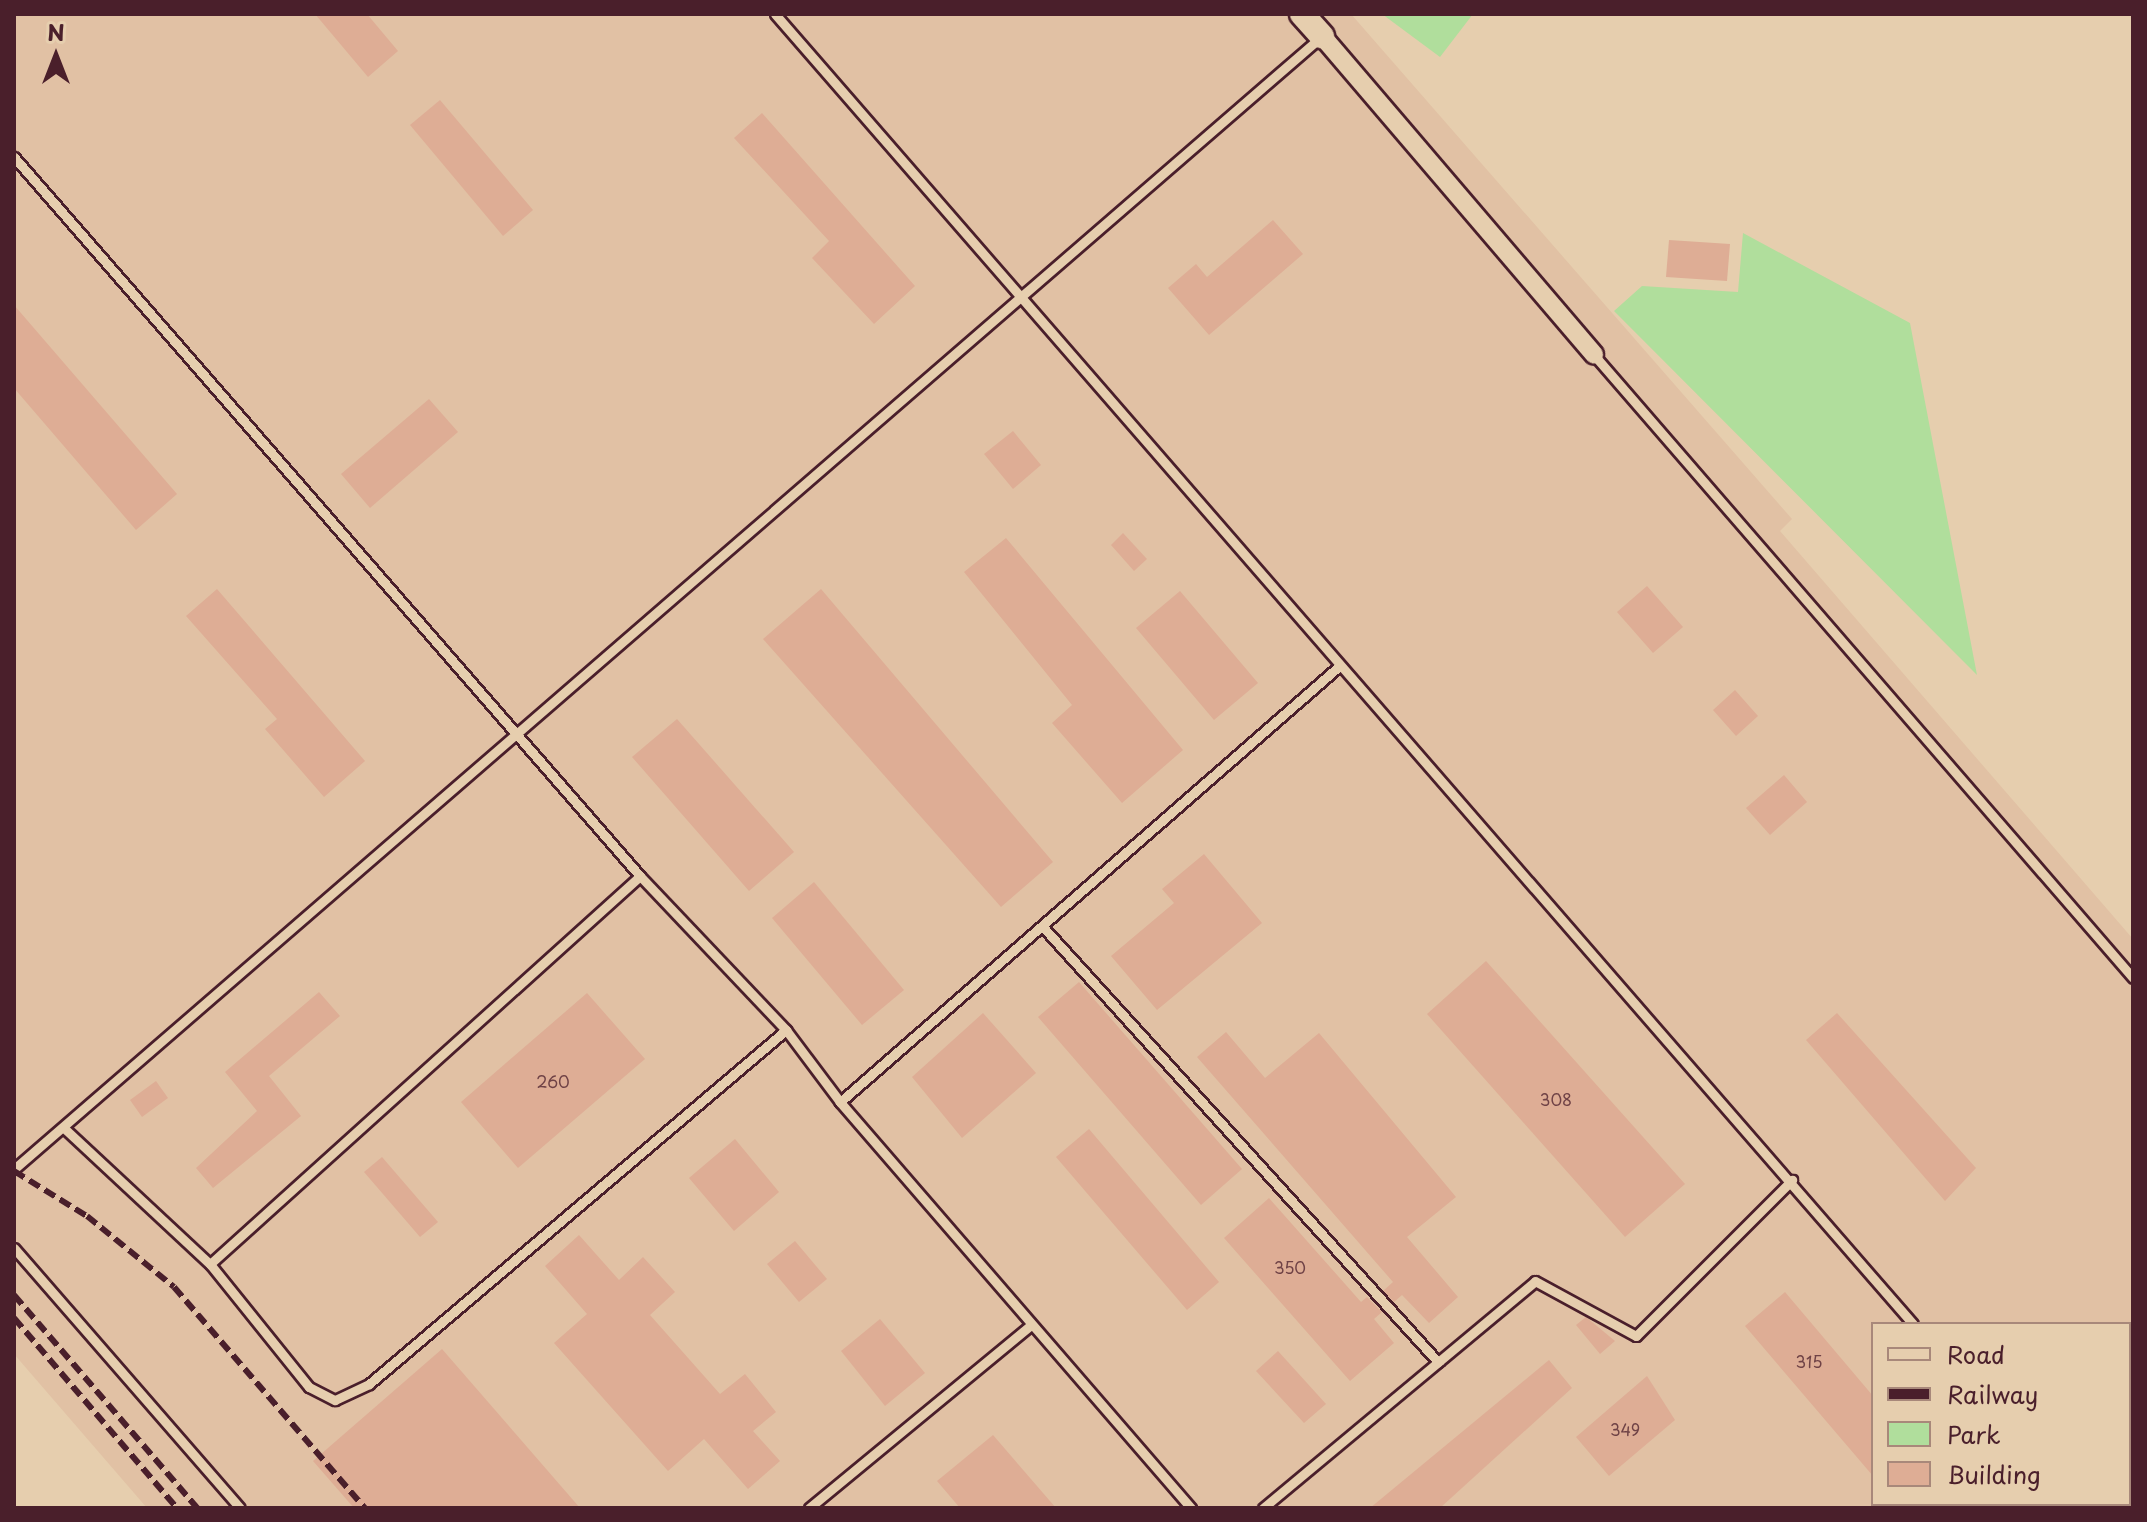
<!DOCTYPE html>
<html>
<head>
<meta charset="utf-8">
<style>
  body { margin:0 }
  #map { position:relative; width:2147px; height:1522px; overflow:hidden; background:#e6ceae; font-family:"Playpen Sans",sans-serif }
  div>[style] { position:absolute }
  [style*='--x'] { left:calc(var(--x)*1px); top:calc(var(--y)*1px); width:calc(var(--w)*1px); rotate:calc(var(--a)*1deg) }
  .built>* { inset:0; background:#e1c1a4 }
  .green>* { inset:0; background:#b0de9c }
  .building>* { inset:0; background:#dead95 }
  .roads { filter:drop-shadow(2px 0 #4a1f2b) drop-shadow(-2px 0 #4a1f2b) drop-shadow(0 2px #4a1f2b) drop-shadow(0 -2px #4a1f2b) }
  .service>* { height:9px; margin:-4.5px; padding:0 4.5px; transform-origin:4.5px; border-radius:4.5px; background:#e6ceae }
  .minor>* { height:18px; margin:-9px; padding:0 9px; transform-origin:9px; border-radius:9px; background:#e6ceae }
  .tertiary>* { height:24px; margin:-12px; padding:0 12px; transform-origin:12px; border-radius:12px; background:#e6ceae }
  .rail>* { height:6px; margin-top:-3px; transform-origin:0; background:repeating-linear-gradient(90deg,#4a1f2b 0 12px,transparent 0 18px) }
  span { translate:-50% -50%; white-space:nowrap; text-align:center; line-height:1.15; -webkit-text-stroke:6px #e6ceae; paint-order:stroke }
  .number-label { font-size:16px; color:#6f4246 }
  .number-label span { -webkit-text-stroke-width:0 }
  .frame { position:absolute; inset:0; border:16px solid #4a1f2b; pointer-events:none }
  .legend { position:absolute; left:1871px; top:1322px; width:260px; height:184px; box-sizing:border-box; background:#e6ceae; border:2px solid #a8887a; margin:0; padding:10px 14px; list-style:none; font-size:24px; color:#4a1f2b }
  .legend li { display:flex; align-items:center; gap:16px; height:40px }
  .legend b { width:40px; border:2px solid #a8887a }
  .north { position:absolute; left:16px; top:16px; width:80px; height:80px; -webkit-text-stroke:6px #e6ceae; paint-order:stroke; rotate:0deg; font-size:22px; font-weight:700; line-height:32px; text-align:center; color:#4a1f2b }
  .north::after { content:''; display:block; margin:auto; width:28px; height:36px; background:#4a1f2b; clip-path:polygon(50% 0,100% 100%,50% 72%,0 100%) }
</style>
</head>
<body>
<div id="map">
  <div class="built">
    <i style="clip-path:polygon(evenodd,14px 14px,1351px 14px,1792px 519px,1780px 531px,2133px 939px,2133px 1508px,147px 1508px,14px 1354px,14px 14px,1873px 1324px,2129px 1324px,2129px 1504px,1873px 1504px,1873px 1324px)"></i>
  </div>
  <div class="green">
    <i style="clip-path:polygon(1382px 14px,1473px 14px,1440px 57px)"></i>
    <i style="clip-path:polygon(1743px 233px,1910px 323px,1977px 675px,1614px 311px,1642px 286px,1738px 292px)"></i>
  </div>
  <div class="building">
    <i style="clip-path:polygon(315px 14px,367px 14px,398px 51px,368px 77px)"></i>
    <i style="clip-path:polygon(440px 100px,533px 210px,503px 236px,410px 125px)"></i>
    <i style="clip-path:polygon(762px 113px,915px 286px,874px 324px,812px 258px,829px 241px,734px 138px)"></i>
    <i style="clip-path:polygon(1273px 220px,1303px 254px,1209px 335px,1168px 288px,1196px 264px,1207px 277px)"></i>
    <i style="clip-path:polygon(1669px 240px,1730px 244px,1727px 281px,1666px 277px)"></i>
    <i style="clip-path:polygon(14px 305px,177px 494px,136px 530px,14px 388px)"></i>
    <i style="clip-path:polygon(429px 399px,458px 432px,370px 508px,341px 474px)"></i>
    <i style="clip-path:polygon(1013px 431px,1041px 465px,1013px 489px,984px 454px)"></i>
    <i style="clip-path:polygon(1123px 533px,1147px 559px,1134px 571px,1111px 545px)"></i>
    <i style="clip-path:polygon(1006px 538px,1183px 750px,1122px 803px,1052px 723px,1072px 705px,964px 572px)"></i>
    <i style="clip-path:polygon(1647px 586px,1683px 627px,1653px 653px,1617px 612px)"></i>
    <i style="clip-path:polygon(217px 589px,365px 761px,324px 797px,265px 729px,277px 719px,186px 616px)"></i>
    <i style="clip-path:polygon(821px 589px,1053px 862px,1001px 907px,763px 639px)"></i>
    <i style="clip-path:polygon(1180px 591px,1258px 683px,1214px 720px,1136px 628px)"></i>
    <i style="clip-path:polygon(1735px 690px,1758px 716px,1736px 736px,1713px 710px)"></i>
    <i style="clip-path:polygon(677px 719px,794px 852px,749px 891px,632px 757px)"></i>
    <i style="clip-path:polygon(1784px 775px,1807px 802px,1770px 835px,1746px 808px)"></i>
    <i style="clip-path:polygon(1204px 854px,1262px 923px,1157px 1010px,1111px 956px,1174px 903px,1162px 889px)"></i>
    <i style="clip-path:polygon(814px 882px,904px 990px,862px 1025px,772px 918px)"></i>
    <i style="clip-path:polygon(1486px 961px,1685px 1184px,1625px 1237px,1427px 1014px)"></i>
    <i style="clip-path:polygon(1079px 982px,1242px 1169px,1201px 1205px,1038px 1017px)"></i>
    <i style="clip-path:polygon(319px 992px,340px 1016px,269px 1076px,301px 1116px,213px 1188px,196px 1168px,257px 1111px,225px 1072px)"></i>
    <i style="clip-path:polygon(587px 993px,645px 1059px,518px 1168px,461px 1102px)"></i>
    <i style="clip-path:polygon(983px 1013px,1036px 1073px,962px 1138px,912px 1077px)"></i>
    <i style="clip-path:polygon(1837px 1013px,1976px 1168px,1945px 1201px,1806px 1040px)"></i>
    <i style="clip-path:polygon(1226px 1032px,1265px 1078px,1319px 1033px,1456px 1197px,1407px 1237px,1458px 1297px,1429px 1323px,1402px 1295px,1394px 1302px,1383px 1291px,1393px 1282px,1197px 1057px)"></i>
    <i style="clip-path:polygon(156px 1081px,168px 1098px,142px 1117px,130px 1100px)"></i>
    <i style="clip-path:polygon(1089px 1129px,1219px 1282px,1187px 1310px,1056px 1157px)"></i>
    <i style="clip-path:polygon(735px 1139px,779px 1192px,734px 1231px,689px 1178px)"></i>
    <i style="clip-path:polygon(382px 1157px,438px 1222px,420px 1237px,364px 1172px)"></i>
    <i style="clip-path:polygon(1269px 1198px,1361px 1302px,1367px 1297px,1382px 1312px,1374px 1319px,1394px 1343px,1350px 1381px,1224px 1238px)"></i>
    <i style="clip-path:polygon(579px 1235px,619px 1280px,643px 1257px,675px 1292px,650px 1315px,720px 1394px,745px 1374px,776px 1412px,753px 1431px,780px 1461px,748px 1489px,704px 1439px,668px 1471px,554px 1343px,587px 1314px,545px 1266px)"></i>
    <i style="clip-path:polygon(795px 1241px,827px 1279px,799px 1302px,767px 1264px)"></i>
    <i style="clip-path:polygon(1785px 1292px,1873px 1396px,1873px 1476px,1745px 1326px)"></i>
    <i style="clip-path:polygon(1586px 1317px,1615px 1341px,1600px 1354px,1576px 1325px)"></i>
    <i style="clip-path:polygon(880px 1319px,925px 1373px,885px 1406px,841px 1351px)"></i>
    <i style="clip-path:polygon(442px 1349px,580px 1508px,354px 1508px,313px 1461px)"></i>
    <i style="clip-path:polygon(1278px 1351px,1326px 1404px,1304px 1423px,1256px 1371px)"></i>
    <i style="clip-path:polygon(1549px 1360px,1572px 1388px,1440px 1508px,1370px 1508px)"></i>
    <i style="clip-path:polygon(1647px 1376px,1675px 1420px,1609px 1476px,1576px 1437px)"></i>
    <i style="clip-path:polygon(993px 1435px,1056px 1508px,960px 1508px,937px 1481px)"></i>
  </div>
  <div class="roads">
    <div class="service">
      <i style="--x:775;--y:14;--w:1735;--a:49.02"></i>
      <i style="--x:14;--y:157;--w:953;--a:48.96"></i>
      <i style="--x:640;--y:876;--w:212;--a:46.5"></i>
      <i style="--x:786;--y:1030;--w:90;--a:53.1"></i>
      <i style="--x:840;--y:1102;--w:537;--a:49.16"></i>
      <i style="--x:1594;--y:355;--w:824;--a:49.13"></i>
      <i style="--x:1043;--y:927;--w:588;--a:47.76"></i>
      <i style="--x:840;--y:1102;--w:660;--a:-41.13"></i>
      <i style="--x:64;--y:1128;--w:200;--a:43"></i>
      <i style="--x:210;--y:1264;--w:158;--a:51.2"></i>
      <i style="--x:309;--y:1387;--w:29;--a:27"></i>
      <i style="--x:335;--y:1400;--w:38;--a:-25"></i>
      <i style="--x:369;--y:1384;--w:547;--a:-40.33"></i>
      <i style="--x:14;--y:1169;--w:1730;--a:-40.9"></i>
      <i style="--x:14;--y:1248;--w:344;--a:49"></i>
      <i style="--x:210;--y:1264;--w:579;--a:-42.06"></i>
      <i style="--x:2065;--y:1504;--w:5;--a:53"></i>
      <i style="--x:809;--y:1508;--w:286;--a:-39.5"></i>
      <i style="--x:1263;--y:1508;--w:354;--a:-39.8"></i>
      <i style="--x:1535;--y:1281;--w:115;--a:28.6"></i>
      <i style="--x:1636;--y:1336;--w:221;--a:-45"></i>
    </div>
    <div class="minor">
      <i style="--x:1322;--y:36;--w:419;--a:49.5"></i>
    </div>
    <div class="tertiary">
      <i style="--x:1302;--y:14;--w:30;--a:48"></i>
    </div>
  </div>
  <div class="rail">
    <i style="--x:14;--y:1171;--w:86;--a:31.7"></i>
    <i style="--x:87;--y:1216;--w:112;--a:39.2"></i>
    <i style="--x:174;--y:1287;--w:292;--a:49.2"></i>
    <i style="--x:14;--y:1295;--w:281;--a:49.3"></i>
    <i style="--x:14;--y:1318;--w:250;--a:49.4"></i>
  </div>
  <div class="number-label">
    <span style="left:553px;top:1081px">260</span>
    <span style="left:1556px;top:1099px">308</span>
    <span style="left:1290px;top:1267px">350</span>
    <span style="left:1809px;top:1361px">315</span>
    <span style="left:1625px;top:1429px">349</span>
  </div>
  <div class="frame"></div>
  <ul class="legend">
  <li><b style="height:10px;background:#e6ceae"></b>Road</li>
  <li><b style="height:10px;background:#4a1f2b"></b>Railway</li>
  <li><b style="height:22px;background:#b0de9c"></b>Park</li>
  <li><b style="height:22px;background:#dead95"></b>Building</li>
  </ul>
  <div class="north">N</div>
</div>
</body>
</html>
